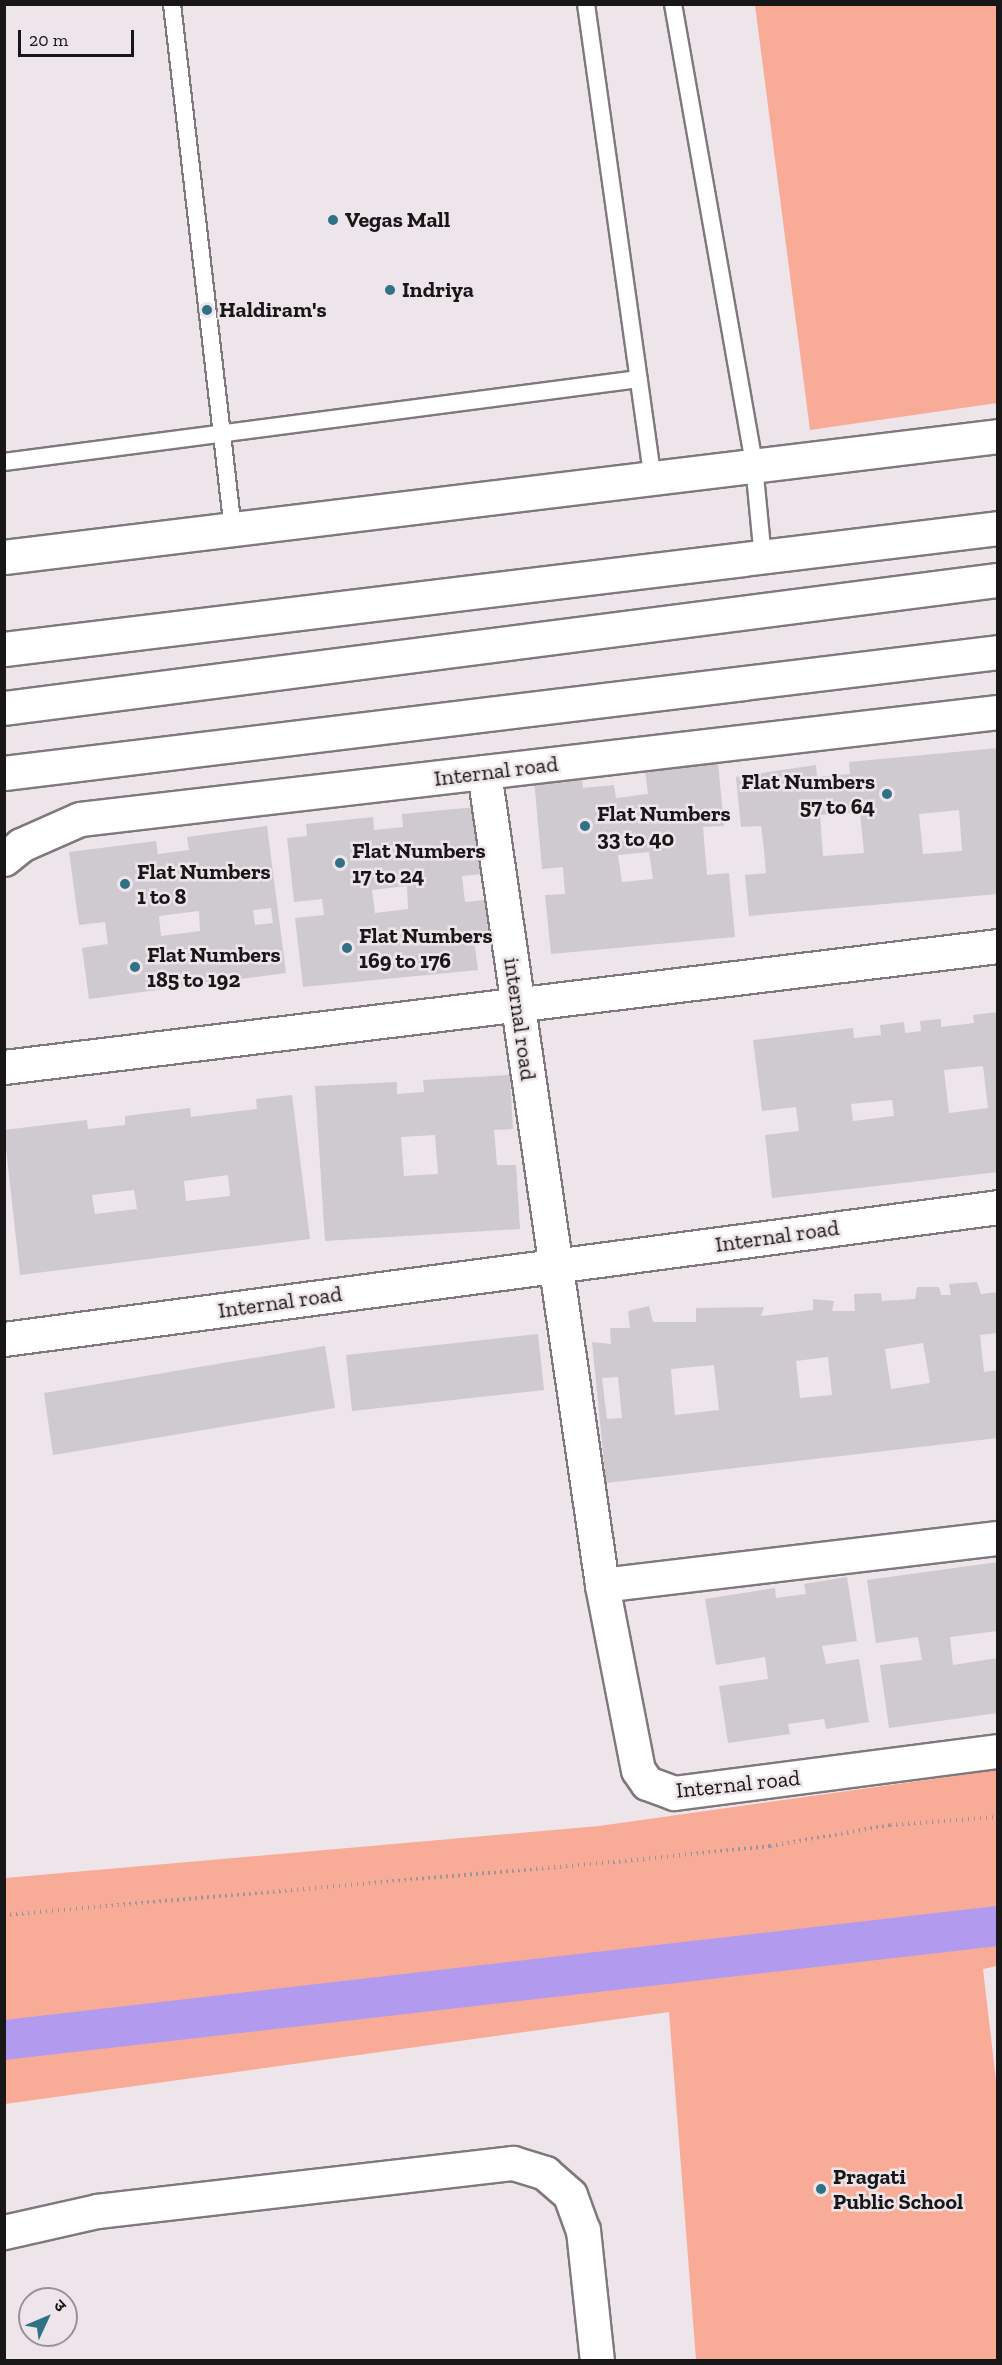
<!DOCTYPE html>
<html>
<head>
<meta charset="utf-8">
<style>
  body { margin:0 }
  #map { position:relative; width:1002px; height:2365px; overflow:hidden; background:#ede5e9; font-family:"Zilla Slab","Noto Sans Devanagari",serif }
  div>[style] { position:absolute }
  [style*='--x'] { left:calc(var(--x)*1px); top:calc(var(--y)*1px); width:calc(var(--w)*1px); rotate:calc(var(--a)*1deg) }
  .green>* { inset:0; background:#f8ac97 }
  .canal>* { height:40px; margin:-20px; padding:0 20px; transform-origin:20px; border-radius:20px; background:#b29bee }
  .building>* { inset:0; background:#cfcad0 }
  .path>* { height:4px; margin-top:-2px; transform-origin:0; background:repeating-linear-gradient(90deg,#9c9699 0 1.5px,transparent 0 6px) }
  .roads { filter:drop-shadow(2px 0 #80797c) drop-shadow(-2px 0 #80797c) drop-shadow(0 2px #80797c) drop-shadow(0 -2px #80797c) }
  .service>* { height:16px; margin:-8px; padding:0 8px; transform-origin:8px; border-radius:8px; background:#fff }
  .minor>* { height:33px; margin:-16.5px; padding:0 16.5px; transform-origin:16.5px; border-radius:16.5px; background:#fff }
  .tertiary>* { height:33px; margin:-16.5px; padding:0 16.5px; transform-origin:16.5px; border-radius:16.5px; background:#fff }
  .dots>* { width:16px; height:16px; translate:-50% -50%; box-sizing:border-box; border:3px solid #ede5e9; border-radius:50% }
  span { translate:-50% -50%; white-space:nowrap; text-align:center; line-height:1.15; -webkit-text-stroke:5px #ede5e9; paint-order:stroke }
  .poi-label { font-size:22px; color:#191618; font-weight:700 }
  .left { translate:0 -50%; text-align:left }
  .right { translate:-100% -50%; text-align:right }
  .street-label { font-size:22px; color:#191618 }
  .frame { position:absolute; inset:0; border:6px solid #191618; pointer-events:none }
  .north { position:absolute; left:18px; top:2287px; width:60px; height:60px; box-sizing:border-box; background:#ede5e9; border:2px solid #989295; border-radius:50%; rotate:46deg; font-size:16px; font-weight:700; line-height:24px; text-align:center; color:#191618 }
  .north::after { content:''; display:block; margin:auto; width:21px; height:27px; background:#317185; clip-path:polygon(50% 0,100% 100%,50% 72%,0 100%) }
  .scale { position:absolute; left:18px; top:30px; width:116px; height:27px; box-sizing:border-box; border:3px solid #191618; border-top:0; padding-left:8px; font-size:18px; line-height:21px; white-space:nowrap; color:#191618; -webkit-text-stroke:4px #ede5e9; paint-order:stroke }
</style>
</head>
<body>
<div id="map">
  <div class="green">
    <i style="clip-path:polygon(755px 5px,997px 5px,997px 403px,810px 430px)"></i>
    <i style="clip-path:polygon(997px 1770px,997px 1966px,983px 1969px,998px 2098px,997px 2360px,696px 2360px,669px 2012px,5px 2104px,5px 1878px,599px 1826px)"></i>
  </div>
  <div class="canal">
    <i style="--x:4;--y:2040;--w:1001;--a:-6.54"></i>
  </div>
  <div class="building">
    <i style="clip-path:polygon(evenodd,998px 748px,998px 894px,749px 916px,745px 875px,766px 873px,764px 850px,761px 826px,741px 827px,736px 777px,816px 765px,817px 777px,850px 774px,849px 762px,998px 748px,959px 810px,962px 851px,923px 854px,919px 814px,959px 810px,998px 748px,860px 812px,864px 853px,823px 856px,820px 815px,860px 812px)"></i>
    <i style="clip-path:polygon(evenodd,718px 762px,724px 826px,703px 827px,707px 875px,729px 873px,735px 937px,551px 954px,545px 895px,565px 894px,563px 867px,542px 869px,534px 779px,582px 774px,583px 788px,614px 785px,616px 798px,648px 794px,645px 769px,718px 762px,649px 852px,653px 879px,622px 882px,618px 855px,649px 852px)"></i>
    <i style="clip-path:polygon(evenodd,476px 807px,483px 874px,462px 876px,465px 902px,485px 900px,489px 938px,474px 940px,478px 970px,303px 987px,295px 918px,324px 915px,322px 899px,294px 902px,287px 838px,307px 836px,306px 824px,373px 817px,374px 830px,403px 827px,402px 814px,476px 807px,407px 886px,408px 909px,375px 913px,372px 890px,407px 886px)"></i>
    <i style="clip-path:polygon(evenodd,267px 826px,286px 973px,89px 999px,82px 948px,108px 944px,105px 922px,79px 925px,69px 852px,156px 841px,158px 854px,189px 850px,187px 837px,267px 826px,271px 908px,273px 923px,255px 925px,253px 910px,271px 908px,267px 826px,199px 911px,200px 931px,161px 936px,159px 916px,199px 911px)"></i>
    <i style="clip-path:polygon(evenodd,998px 1012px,998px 1172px,772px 1198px,765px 1135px,799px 1131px,796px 1107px,762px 1111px,753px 1040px,853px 1028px,854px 1038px,881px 1035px,880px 1025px,904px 1022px,905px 1033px,921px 1031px,920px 1021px,941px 1019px,941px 1027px,974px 1023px,973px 1015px,998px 1012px,983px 1066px,988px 1108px,949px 1113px,944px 1070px,983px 1066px,998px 1012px,892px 1100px,894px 1116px,853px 1121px,851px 1104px,892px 1100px)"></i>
    <i style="clip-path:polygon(evenodd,510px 1075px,513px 1129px,494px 1130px,497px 1165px,516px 1165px,520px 1229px,325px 1241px,315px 1086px,397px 1082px,397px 1094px,424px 1092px,423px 1080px,510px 1075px,435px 1135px,438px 1174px,404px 1176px,401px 1137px,435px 1135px)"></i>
    <i style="clip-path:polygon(evenodd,292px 1095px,310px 1239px,20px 1275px,4px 1130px,87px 1120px,88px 1129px,125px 1125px,125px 1116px,190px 1108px,191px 1117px,257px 1109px,256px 1099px,292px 1095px,228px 1175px,230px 1196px,186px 1201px,184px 1181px,228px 1175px,292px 1095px,134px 1190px,137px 1209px,95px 1214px,92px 1195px,134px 1190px)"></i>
    <i style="clip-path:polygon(evenodd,977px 1282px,981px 1294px,998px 1292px,998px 1333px,980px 1335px,984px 1372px,998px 1370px,998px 1438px,606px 1483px,592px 1342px,611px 1344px,610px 1328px,630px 1328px,628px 1311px,649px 1306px,653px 1322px,696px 1322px,696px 1308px,764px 1307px,761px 1316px,813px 1310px,813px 1299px,834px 1301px,832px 1311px,855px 1311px,854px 1294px,881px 1293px,882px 1301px,915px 1299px,917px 1287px,939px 1287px,941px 1295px,951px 1295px,949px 1284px,977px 1282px,923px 1343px,930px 1383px,891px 1389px,885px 1349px,923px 1343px,977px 1282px,828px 1357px,832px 1395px,800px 1398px,796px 1361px,828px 1357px,977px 1282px,714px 1365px,719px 1410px,675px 1415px,671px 1369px,714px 1365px,977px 1282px,618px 1377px,622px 1418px,607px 1419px,602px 1378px,618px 1377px)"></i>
    <i style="clip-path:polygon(538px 1334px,544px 1390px,352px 1411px,346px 1355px)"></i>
    <i style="clip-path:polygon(325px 1346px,335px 1408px,53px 1455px,44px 1393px)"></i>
    <i style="clip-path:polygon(998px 1562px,998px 1631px,950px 1637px,953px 1665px,998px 1658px,998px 1713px,889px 1728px,880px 1665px,922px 1660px,918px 1637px,876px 1643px,867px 1580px)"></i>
    <i style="clip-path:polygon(847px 1577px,857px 1641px,822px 1646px,826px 1664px,859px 1659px,869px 1722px,826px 1729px,824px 1719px,788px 1724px,790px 1734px,728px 1743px,719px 1686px,768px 1679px,765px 1657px,716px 1665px,705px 1599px,775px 1588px,776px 1598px,806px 1594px,804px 1584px)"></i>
  </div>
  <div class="path">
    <i style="--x:4;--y:1915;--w:611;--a:-4.97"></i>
    <i style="--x:613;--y:1862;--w:158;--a:-5.8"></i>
    <i style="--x:770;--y:1846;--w:122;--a:-9.9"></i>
    <i style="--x:890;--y:1825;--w:108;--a:-4.2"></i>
  </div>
  <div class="roads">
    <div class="service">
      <i style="--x:172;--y:4;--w:530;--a:83.38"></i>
      <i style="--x:586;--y:4;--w:479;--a:82"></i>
      <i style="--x:673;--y:4;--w:468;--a:80"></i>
      <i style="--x:754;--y:465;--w:93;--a:84.5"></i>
      <i style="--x:4;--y:462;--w:640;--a:-7.45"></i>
    </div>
    <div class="minor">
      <i style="--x:4;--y:557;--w:1001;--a:-6.94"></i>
      <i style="--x:484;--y:772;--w:822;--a:81.74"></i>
      <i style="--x:602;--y:1585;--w:188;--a:79"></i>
      <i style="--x:638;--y:1770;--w:16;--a:55"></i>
      <i style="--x:647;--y:1783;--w:29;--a:20"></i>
      <i style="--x:674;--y:1793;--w:327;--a:-7.4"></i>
      <i style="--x:4;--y:773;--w:1001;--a:-6.94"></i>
      <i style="--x:4;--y:859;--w:22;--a:-39"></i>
      <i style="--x:21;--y:845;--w:64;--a:-23.8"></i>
      <i style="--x:80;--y:819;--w:924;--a:-6.65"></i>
      <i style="--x:4;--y:1067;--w:1001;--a:-6.94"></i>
      <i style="--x:4;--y:1339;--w:1003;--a:-7.56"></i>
      <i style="--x:602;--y:1585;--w:399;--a:-6.8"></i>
      <i style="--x:4;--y:2232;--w:95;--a:-12.7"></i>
      <i style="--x:97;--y:2211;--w:419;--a:-6.6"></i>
      <i style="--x:513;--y:2163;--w:34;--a:17"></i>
      <i style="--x:545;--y:2173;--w:33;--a:41"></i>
      <i style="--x:570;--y:2195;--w:37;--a:70"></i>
      <i style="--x:583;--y:2230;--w:131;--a:83.9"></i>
    </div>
    <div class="tertiary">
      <i style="--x:4;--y:649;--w:1001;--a:-6.94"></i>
      <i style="--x:4;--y:708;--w:1002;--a:-7.34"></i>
    </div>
  </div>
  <div class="dots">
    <i style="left:333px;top:220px;background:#317185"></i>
    <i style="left:390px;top:290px;background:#317185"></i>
    <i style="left:207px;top:310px;background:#317185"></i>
    <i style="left:887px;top:794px;background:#317185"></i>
    <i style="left:585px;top:826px;background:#317185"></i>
    <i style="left:340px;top:863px;background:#317185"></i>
    <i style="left:125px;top:884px;background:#317185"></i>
    <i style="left:347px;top:948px;background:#317185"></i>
    <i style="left:135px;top:967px;background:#317185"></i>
    <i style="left:821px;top:2189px;background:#317185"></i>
  </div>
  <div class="poi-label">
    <span class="left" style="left:345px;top:220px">Vegas Mall</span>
    <span class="left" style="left:402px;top:290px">Indriya</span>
    <span class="left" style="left:219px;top:310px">Haldiram's</span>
    <span class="right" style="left:875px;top:794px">Flat Numbers<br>57 to 64</span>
    <span class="left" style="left:597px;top:826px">Flat Numbers<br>33 to 40</span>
    <span class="left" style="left:352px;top:863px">Flat Numbers<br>17 to 24</span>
    <span class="left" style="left:137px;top:884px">Flat Numbers<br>1 to 8</span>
    <span class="left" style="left:359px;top:948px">Flat Numbers<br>169 to 176</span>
    <span class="left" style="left:147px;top:967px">Flat Numbers<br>185 to 192</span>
    <span class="left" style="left:833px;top:2189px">Pragati<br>Public School</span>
  </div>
  <div class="street-label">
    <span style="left:496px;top:771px;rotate:-7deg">Internal road</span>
    <span style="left:520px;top:1019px;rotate:82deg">internal road</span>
    <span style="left:777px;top:1236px;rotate:-8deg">Internal road</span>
    <span style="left:280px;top:1302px;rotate:-8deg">Internal road</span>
    <span style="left:738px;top:1784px;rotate:-6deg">Internal road</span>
  </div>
  <div class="frame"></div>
  <div class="north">उ</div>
  <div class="scale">20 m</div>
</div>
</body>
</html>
